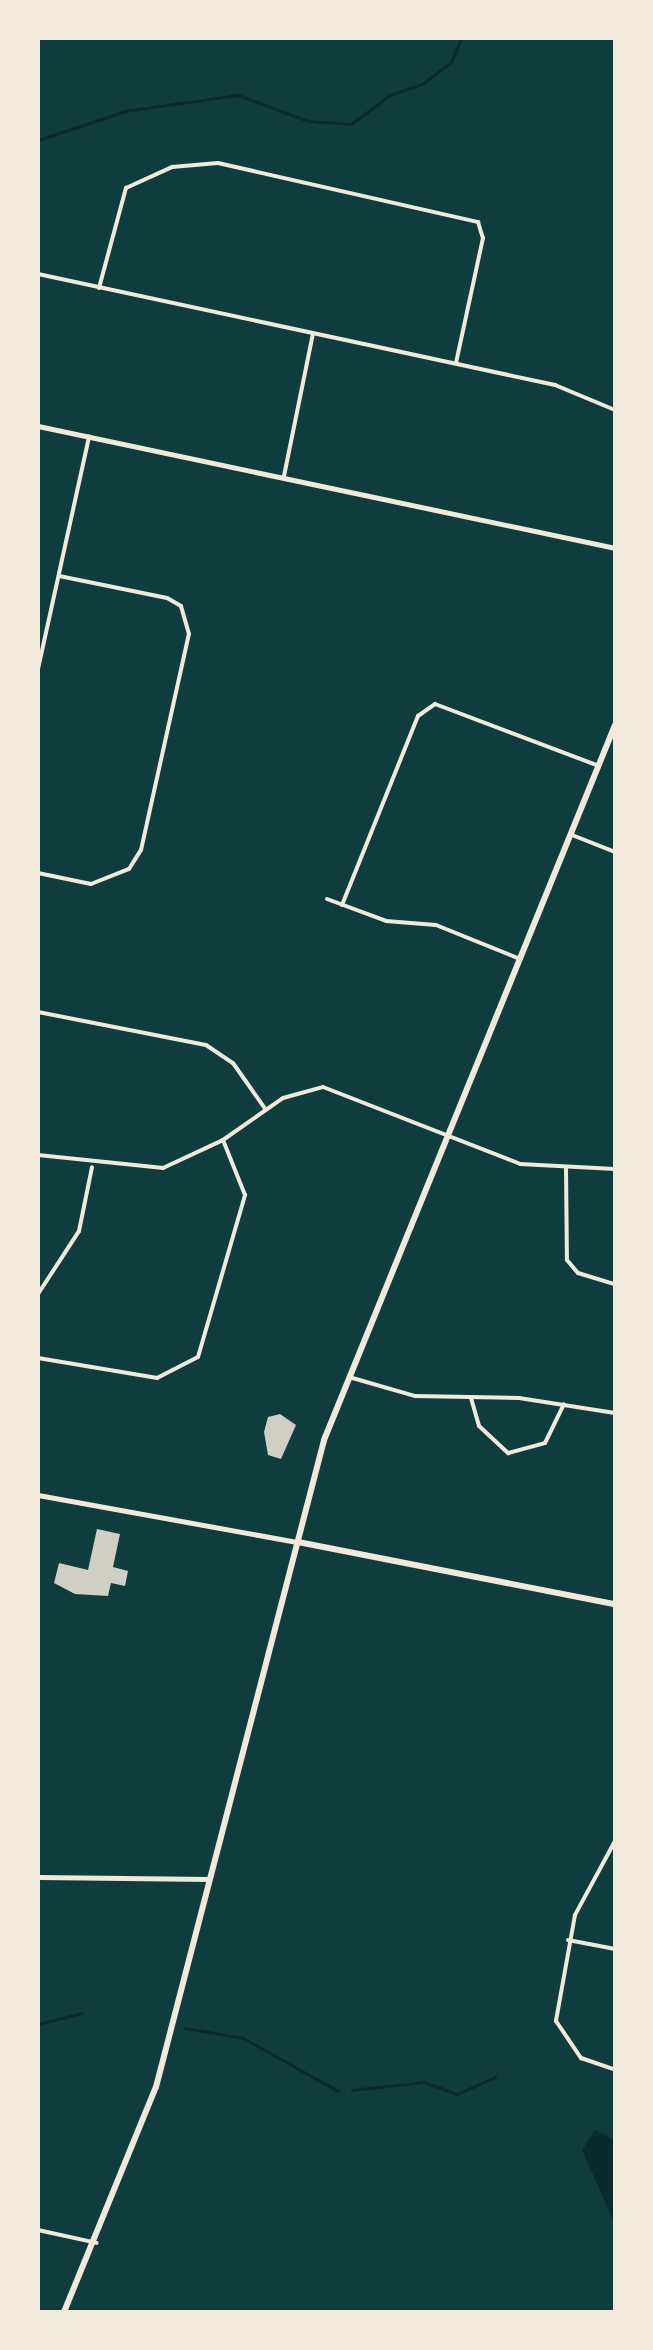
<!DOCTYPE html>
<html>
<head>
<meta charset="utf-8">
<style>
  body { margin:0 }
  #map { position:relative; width:653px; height:2350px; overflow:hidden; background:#0f3d3e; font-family:Ubuntu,sans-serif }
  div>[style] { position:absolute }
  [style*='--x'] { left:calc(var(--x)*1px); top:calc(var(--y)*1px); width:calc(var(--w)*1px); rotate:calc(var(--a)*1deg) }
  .water>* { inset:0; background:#0a2a2b }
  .stream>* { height:3px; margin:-1.5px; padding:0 1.5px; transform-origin:1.5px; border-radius:1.5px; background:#0a2a2b }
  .building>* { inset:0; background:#cfcfc3 }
  .minor>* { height:4px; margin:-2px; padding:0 2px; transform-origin:2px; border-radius:2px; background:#f1e9da }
  .tertiary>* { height:5px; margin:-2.5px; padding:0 2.5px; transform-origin:2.5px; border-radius:2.5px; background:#f1e9da }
  .secondary>* { height:6px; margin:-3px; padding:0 3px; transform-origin:3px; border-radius:3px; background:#f1e9da }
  span { translate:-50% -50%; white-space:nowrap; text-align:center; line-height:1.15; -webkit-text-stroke:6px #f1e9da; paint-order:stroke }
  .frame { position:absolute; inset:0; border:40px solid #f1e9da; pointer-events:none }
</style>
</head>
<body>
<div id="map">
  <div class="water">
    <i style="clip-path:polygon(595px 2130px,615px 2140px,615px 2224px,582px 2150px)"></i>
  </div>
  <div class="stream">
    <i style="--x:38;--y:140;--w:92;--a:-18.4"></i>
    <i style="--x:125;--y:111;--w:114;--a:-8.1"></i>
    <i style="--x:238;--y:95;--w:75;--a:20.4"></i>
    <i style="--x:308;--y:121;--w:43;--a:4"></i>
    <i style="--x:351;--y:124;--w:49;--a:-36.6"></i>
    <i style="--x:390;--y:95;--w:34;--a:-19"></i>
    <i style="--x:422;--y:84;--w:36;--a:-37"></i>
    <i style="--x:451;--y:62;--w:26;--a:-67"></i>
    <i style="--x:38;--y:2024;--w:45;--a:-14"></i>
    <i style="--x:185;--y:2028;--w:59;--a:9.8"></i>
    <i style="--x:243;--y:2038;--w:109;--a:29.2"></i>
    <i style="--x:352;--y:2090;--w:72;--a:-6.3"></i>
    <i style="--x:424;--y:2082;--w:35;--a:20"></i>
    <i style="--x:457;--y:2094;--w:42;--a:-24.1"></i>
  </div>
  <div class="building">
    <i style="clip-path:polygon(280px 1414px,296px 1425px,281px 1459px,268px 1455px,264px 1432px,268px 1417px)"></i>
    <i style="clip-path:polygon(97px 1529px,120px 1534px,113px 1567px,128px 1571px,125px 1586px,111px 1583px,108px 1596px,75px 1594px,54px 1583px,59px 1563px,88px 1570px)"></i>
  </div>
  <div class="minor">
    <i style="--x:38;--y:274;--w:529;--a:12.12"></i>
    <i style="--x:555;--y:385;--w:65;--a:22.6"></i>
    <i style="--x:99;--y:288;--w:104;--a:-74.9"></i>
    <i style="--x:126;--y:188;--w:51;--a:-24.5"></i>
    <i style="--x:172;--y:167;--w:46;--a:-5"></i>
    <i style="--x:218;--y:163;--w:267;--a:12.8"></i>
    <i style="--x:478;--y:222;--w:17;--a:73"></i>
    <i style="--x:483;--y:238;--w:128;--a:102.2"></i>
    <i style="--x:284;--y:476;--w:145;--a:-78.5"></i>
    <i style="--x:38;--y:669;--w:238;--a:-77.6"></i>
    <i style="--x:572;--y:835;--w:46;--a:21.6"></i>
    <i style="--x:38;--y:873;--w:54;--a:11.7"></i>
    <i style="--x:91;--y:884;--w:41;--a:-21.5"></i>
    <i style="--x:129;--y:869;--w:22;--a:-58"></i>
    <i style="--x:141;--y:850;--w:221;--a:-77.5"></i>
    <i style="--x:189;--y:634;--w:29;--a:-106"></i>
    <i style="--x:181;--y:606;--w:16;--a:-150"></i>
    <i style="--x:167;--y:598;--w:110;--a:-168.5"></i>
    <i style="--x:327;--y:899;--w:63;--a:20.4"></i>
    <i style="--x:386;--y:921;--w:50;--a:4.6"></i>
    <i style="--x:436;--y:925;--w:91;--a:22"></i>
    <i style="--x:342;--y:905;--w:204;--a:-68.1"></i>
    <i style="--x:418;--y:716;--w:21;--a:-35"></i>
    <i style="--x:435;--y:704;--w:175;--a:20.7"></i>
    <i style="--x:38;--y:1012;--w:171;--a:11.1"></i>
    <i style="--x:206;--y:1045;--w:32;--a:34"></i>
    <i style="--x:233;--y:1063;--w:57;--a:54.9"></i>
    <i style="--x:38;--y:1155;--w:126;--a:5.9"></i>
    <i style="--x:163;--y:1168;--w:66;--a:-25"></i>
    <i style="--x:223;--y:1140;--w:73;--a:-35"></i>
    <i style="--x:283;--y:1098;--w:41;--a:-15.4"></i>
    <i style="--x:323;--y:1087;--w:212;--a:21.3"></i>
    <i style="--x:520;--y:1164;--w:95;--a:3"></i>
    <i style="--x:566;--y:1169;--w:91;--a:89.4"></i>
    <i style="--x:567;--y:1260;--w:17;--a:50"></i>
    <i style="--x:578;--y:1273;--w:39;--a:17"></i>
    <i style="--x:38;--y:1294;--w:75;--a:-56.9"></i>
    <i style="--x:79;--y:1231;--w:65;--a:-78.5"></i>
    <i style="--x:38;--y:1358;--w:121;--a:9.5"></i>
    <i style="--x:157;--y:1378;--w:46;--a:-27.1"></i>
    <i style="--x:198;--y:1357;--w:169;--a:-73.8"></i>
    <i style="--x:245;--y:1195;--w:59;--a:-111.8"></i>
    <i style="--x:349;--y:1377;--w:69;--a:16.1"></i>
    <i style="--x:415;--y:1396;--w:104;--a:1.1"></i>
    <i style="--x:519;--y:1398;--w:97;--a:8.9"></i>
    <i style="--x:471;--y:1398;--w:29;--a:74"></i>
    <i style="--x:479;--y:1426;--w:40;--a:43"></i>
    <i style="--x:508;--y:1453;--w:38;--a:-15"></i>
    <i style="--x:545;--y:1443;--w:43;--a:-64"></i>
    <i style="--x:615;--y:1759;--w:43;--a:90"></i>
    <i style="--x:615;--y:1841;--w:84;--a:118.4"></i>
    <i style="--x:575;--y:1915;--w:108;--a:100.2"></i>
    <i style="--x:556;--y:2021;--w:45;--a:56"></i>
    <i style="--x:581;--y:2058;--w:36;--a:19"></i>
    <i style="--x:568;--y:1940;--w:48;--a:10.8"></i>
    <i style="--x:38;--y:2230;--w:60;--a:12.4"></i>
  </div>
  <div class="tertiary">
    <i style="--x:38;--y:426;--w:590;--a:11.94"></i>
    <i style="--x:38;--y:1495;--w:263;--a:10.3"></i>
    <i style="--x:38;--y:1877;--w:171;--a:0.7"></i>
  </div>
  <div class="secondary">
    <i style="--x:298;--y:1542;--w:323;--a:11.1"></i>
    <i style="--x:64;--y:2312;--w:243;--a:-67.8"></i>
    <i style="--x:156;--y:2087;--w:668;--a:-75.44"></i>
    <i style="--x:324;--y:1440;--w:772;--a:-67.85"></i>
  </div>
  <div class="frame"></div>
</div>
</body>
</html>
